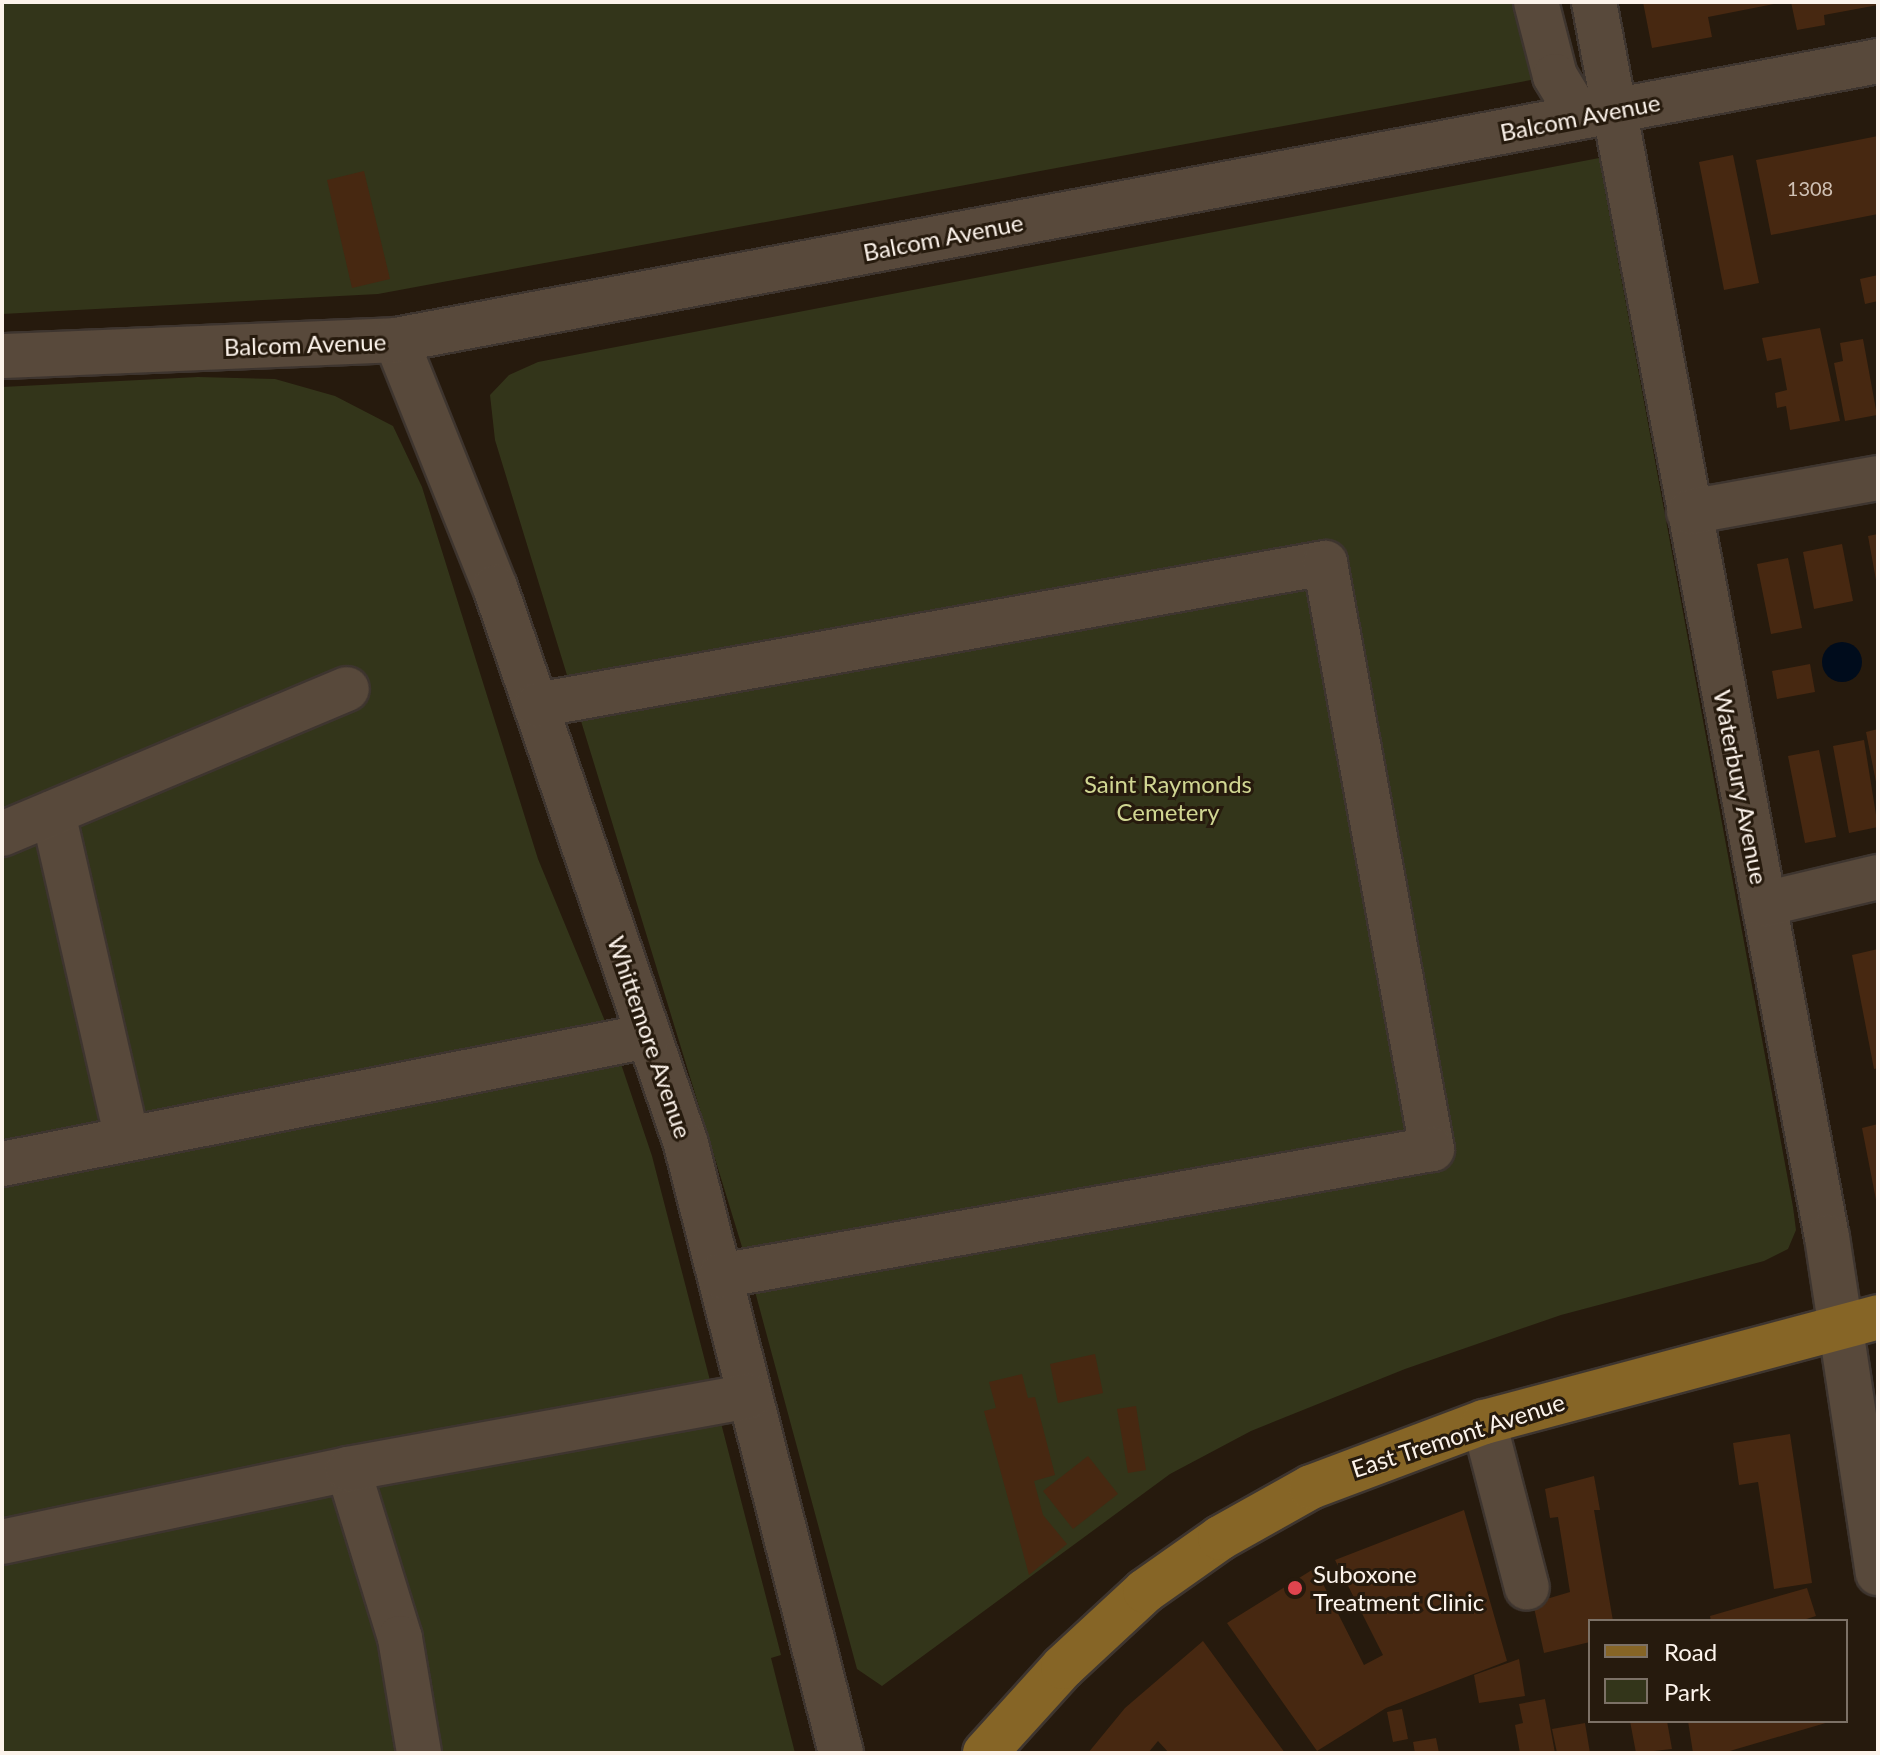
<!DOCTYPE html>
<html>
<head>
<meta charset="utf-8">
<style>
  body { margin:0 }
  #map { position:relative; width:1880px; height:1755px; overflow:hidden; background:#261a0d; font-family:Lato,sans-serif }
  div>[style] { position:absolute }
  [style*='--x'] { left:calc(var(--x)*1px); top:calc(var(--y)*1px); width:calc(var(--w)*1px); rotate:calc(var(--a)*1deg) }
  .green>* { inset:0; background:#33351a }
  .water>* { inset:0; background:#000c1c }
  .round { border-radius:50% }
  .building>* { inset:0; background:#472811 }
  .roads { filter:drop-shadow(2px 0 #3e352f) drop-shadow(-2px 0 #3e352f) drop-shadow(0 2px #3e352f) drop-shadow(0 -2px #3e352f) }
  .minor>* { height:44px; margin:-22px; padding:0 22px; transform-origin:22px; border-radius:22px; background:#58493b }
  .major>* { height:44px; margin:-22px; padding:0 22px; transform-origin:22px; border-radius:22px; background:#866526 }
  .dots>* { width:22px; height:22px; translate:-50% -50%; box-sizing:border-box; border:4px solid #261a0d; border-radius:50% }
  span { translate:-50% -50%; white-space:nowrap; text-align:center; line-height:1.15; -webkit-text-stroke:6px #261a0d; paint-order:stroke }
  .number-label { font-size:20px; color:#cfc0b4 }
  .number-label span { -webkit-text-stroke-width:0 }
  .street-label { font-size:24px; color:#fcf3eb }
  .park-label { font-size:24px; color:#d0d692 }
  .poi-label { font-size:24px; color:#fcf3eb }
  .left { translate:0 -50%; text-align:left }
  .frame { position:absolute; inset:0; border:4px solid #fcf3eb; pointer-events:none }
  .legend { position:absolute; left:1588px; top:1619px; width:260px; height:104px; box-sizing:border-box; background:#261a0d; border:2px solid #7c7166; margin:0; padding:10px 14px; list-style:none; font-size:24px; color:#fcf3eb }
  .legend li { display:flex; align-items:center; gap:16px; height:40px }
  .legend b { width:40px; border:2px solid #7c7166 }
</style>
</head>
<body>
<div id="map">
  <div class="green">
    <i style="clip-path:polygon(2px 2px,1561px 2px,1574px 72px,378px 294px,2px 314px)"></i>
    <i style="clip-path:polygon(1599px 158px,1793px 1207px,1796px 1230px,1788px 1249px,1764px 1261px,1561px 1315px,1405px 1369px,1251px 1431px,1170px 1474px,882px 1686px,857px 1669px,750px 1273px,495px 440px,490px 395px,509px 375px,538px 362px)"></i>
    <i style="clip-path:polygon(198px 377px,275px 379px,335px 396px,393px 426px,422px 487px,538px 859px,614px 1043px,652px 1156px,781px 1655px,771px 1658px,795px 1753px,2px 1753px,2px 387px)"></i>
  </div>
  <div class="water">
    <i class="round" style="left:1822px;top:642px;width:40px;height:40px"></i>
  </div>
  <div class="building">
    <i style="clip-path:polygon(1643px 2px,1779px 2px,1779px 3px,1708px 17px,1712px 37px,1652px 48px)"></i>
    <i style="clip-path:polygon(1791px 2px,1878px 2px,1878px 5px,1824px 15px,1825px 25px,1797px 30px)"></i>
    <i style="clip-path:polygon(1878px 136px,1878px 214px,1771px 235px,1756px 160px)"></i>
    <i style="clip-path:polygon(1733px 155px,1759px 283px,1724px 290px,1699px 162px)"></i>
    <i style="clip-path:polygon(364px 171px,390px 279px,352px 288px,327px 180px)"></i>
    <i style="clip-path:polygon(1878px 275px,1878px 301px,1865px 304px,1860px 279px)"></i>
    <i style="clip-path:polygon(1820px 328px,1840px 421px,1790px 430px,1786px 406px,1777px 408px,1775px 393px,1787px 390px,1781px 358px,1767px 361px,1762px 338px)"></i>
    <i style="clip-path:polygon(1863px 339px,1877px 415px,1845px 421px,1834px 363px,1843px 361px,1840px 343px)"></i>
    <i style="clip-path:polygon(1878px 534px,1878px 580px,1876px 580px,1868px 536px)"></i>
    <i style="clip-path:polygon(1842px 544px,1853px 601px,1814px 609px,1803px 552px)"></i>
    <i style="clip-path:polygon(1788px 558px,1802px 628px,1771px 634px,1757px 564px)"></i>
    <i style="clip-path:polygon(1810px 664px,1815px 692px,1777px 699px,1772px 671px)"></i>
    <i style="clip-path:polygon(1878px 729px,1878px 787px,1877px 787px,1866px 732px)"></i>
    <i style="clip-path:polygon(1864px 740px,1878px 827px,1849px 833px,1833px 746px)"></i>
    <i style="clip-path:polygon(1819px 750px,1836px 837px,1805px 843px,1788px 756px)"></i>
    <i style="clip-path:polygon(1878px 949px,1878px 1068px,1874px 1069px,1852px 955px)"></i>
    <i style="clip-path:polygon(1878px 1124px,1878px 1204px,1877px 1205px,1862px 1128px)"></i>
    <i style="clip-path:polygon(1095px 1354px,1103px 1393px,1058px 1403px,1050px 1364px)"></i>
    <i style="clip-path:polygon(1022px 1374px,1028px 1398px,1035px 1397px,1055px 1475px,1034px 1481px,1043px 1515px,1067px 1544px,1029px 1575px,984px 1411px,996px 1408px,989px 1382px)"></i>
    <i style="clip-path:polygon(1136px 1406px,1146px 1470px,1128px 1473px,1117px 1409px)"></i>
    <i style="clip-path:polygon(1790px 1434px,1812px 1583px,1774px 1589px,1758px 1482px,1739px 1485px,1733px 1443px)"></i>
    <i style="clip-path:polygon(1088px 1456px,1118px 1494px,1073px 1529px,1043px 1491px)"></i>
    <i style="clip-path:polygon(1594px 1476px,1600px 1510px,1594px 1510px,1613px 1621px,1590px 1621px,1590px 1642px,1544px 1653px,1533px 1603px,1570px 1592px,1558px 1517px,1550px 1518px,1545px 1489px)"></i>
    <i style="clip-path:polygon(1464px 1510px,1507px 1661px,1386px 1708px,1317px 1751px,1227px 1623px,1315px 1568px,1364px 1665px,1383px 1655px,1335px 1560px)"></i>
    <i style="clip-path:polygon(1807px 1588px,1816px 1616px,1800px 1621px,1711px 1621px,1710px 1616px)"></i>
    <i style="clip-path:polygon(1203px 1641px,1285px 1753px,1169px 1753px,1158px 1741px,1148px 1753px,1088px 1753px,1125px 1708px)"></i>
    <i style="clip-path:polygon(1519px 1659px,1525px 1696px,1479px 1703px,1474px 1675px)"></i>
    <i style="clip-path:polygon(1545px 1699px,1555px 1753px,1520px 1753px,1515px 1725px,1523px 1723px,1519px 1704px)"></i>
    <i style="clip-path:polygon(1402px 1709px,1408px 1739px,1393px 1742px,1387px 1712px)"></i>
    <i style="clip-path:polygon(1630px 1721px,1667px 1721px,1672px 1749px,1636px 1753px)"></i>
    <i style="clip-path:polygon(1688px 1721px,1829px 1721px,1829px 1722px,1723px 1753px,1693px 1753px)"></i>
    <i style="clip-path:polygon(1585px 1723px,1590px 1753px,1557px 1753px,1552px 1729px)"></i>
    <i style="clip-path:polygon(1436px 1738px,1439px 1753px,1415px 1753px,1413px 1742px)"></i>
  </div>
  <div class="roads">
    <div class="minor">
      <i style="--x:1536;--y:2;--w:76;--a:75.6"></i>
      <i style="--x:1555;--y:76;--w:48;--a:58.6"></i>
      <i style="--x:1594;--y:2;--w:1257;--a:79.32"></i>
      <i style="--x:1827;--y:1237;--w:340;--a:81.4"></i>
      <i style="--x:396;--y:340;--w:266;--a:68.2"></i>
      <i style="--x:495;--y:587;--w:589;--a:71.07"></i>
      <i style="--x:686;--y:1144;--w:628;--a:75.72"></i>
      <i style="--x:2;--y:356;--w:394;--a:-2.3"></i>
      <i style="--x:396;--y:340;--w:1508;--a:-10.66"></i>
      <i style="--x:1689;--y:512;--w:192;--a:-10.2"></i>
      <i style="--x:537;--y:705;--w:801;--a:-10.22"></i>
      <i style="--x:1325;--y:563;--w:596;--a:79.65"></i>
      <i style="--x:1432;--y:1149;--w:723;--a:169.89"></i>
      <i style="--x:53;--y:813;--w:334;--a:77.2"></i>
      <i style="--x:2;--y:834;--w:374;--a:-22.8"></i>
      <i style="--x:1764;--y:904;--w:117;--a:-13.3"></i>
      <i style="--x:2;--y:1164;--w:659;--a:-11.21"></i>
      <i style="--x:1484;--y:1422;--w:171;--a:75.5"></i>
      <i style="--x:348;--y:1469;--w:177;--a:72.9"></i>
      <i style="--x:400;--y:1638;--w:117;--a:80.6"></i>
      <i style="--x:2;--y:1542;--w:354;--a:-11.9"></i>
      <i style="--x:348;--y:1469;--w:408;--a:-10.3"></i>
    </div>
    <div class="major">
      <i style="--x:985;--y:1753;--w:116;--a:-47.8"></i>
      <i style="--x:1063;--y:1667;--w:112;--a:-42.8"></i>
      <i style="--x:1145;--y:1591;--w:92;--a:-35.2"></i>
      <i style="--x:1220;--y:1538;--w:104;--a:-29.3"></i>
      <i style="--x:1311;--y:1487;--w:185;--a:-20.6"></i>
      <i style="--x:1484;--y:1422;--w:408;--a:-14.9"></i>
    </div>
  </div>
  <div class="dots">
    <i style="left:1295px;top:1588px;background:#e0444e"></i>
  </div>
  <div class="number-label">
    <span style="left:1810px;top:188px">1308</span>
  </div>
  <div class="street-label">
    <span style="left:1580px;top:117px;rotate:-11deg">Balcom Avenue</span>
    <span style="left:943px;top:237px;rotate:-11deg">Balcom Avenue</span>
    <span style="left:305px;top:344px;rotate:-2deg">Balcom Avenue</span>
    <span style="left:1741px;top:787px;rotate:79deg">Waterbury Avenue</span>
    <span style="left:650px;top:1037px;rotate:71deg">Whittemore Avenue</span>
    <span style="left:1458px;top:1435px;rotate:-18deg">East Tremont Avenue</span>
  </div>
  <div class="park-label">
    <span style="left:1168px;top:798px">Saint Raymonds<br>Cemetery</span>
  </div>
  <div class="poi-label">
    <span class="left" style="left:1313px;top:1588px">Suboxone<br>Treatment Clinic</span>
  </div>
  <div class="frame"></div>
  <ul class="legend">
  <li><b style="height:10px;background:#866526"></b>Road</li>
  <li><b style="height:22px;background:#33351a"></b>Park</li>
  </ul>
</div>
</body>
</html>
